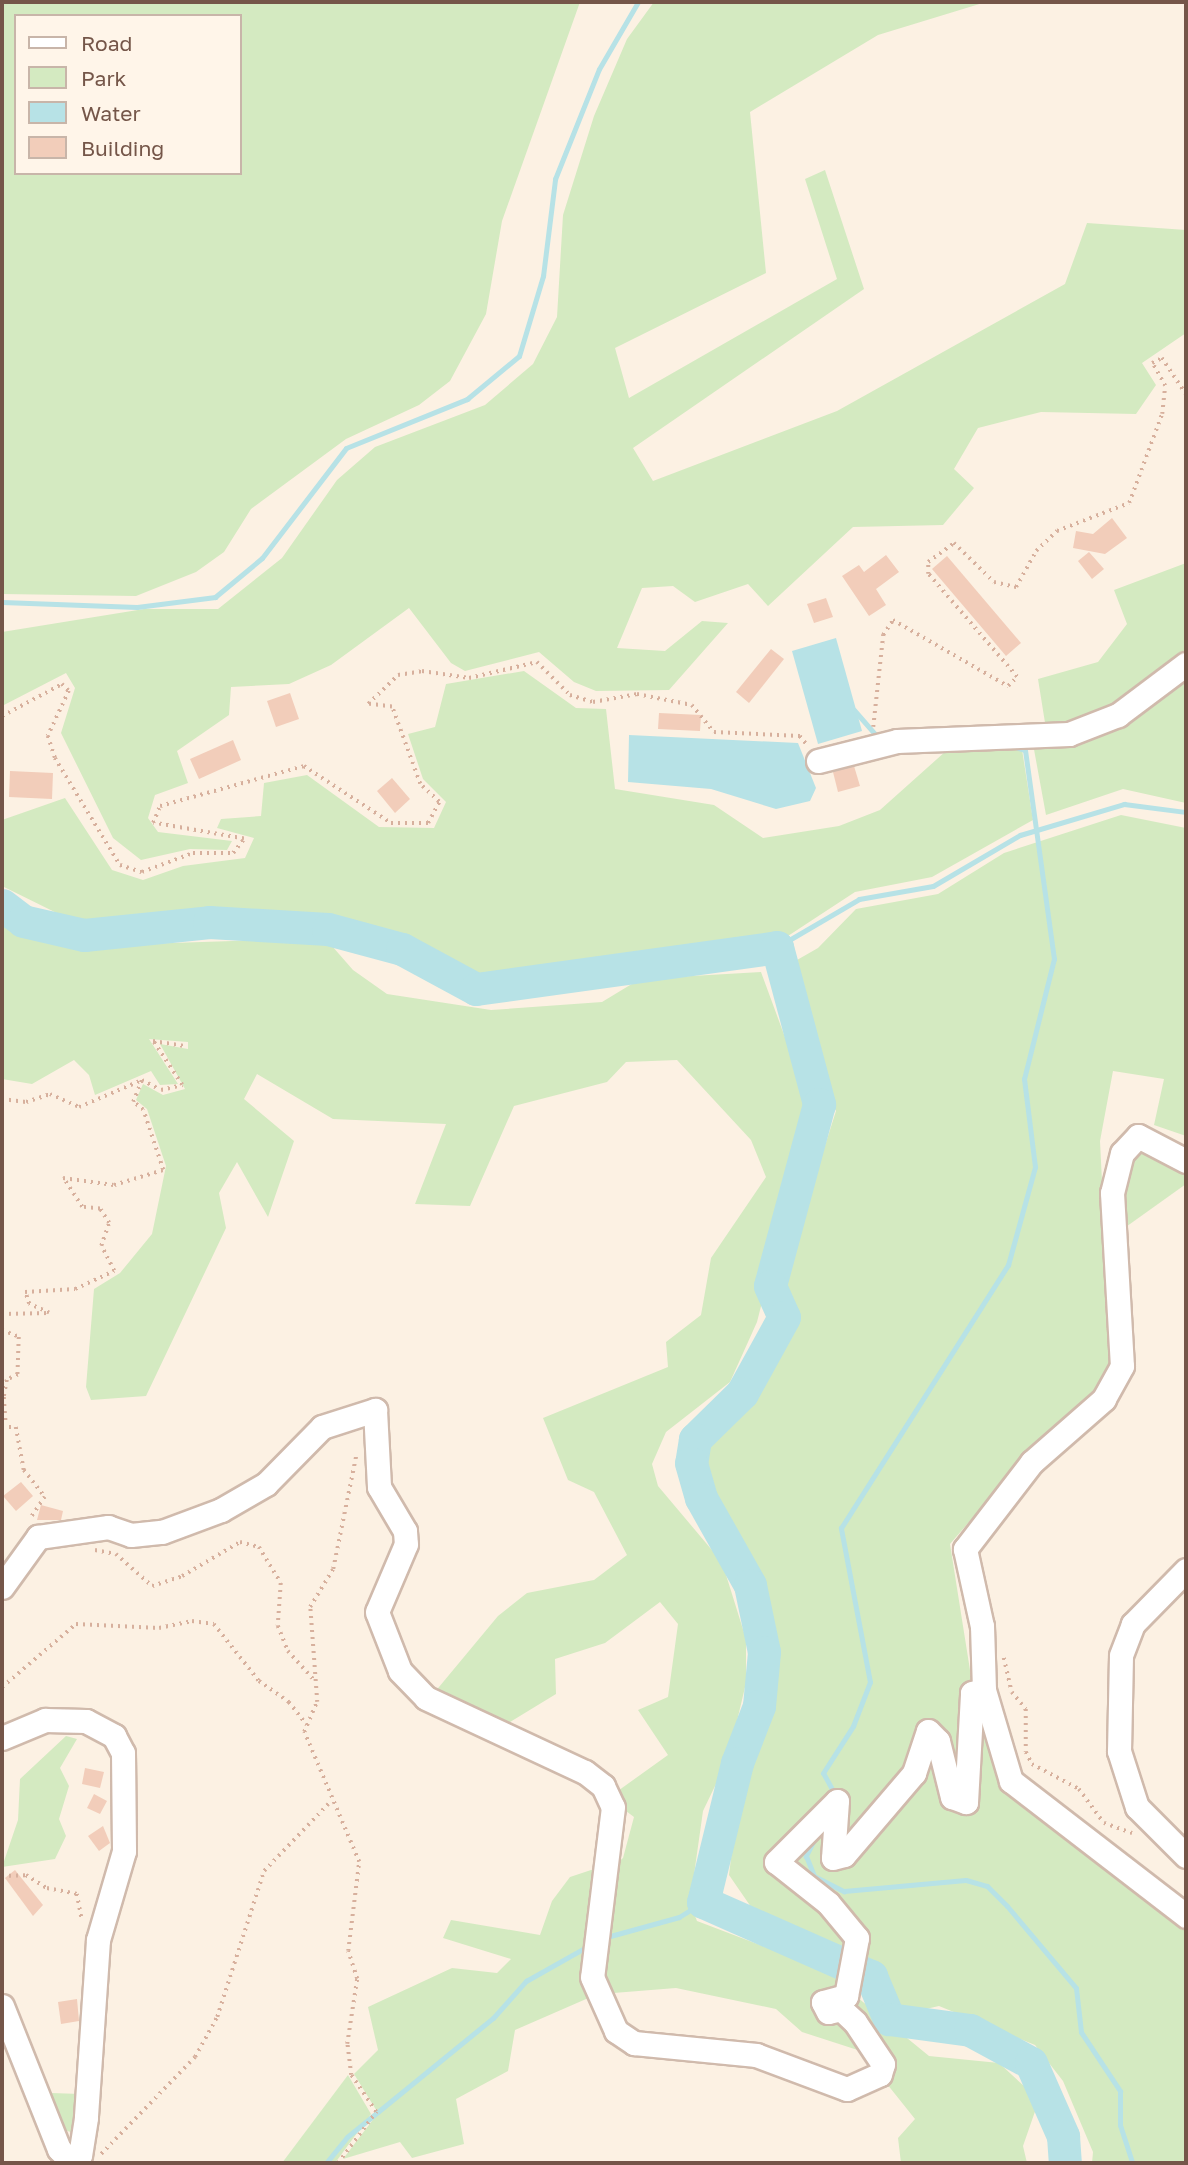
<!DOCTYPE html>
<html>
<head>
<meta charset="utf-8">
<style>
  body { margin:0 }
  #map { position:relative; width:1188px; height:2165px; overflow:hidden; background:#fcf1e3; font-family:"Golos Text",sans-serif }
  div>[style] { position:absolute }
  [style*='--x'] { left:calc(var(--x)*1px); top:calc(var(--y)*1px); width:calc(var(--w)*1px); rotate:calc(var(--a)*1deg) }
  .green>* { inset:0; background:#d4eac1 }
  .water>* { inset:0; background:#b7e2e6 }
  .stream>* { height:5px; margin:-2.5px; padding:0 2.5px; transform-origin:2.5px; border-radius:2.5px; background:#b7e2e6 }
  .river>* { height:33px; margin:-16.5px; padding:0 16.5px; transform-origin:16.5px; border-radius:16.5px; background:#b7e2e6 }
  .building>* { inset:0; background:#f2cdba }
  .path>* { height:3.5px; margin-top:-1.75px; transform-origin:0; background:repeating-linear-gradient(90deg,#d7b09d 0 2px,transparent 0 7px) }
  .roads { filter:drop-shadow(2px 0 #d0baac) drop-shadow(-2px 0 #d0baac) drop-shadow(0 2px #d0baac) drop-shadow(0 -2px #d0baac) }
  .minor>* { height:23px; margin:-11.5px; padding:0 11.5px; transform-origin:11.5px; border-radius:11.5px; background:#fff }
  span { translate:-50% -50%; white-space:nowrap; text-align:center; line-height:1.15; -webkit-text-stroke:5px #fff5e9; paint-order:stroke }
  .frame { position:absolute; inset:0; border:4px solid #755649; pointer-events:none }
  .legend { position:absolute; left:14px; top:14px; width:228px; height:161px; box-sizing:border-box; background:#fff5e9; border:2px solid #c8b5a9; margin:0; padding:9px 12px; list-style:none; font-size:21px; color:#755649 }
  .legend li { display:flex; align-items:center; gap:14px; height:35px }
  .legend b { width:35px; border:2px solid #c8b5a9 }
</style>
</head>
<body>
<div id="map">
  <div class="green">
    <i style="clip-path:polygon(evenodd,2px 2px,580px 2px,502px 221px,486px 314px,450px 381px,419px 405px,346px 439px,251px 509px,224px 552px,196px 572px,136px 596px,2px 594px,2px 2px,16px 16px,240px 16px,240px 173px,16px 173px,16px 16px)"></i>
    <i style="clip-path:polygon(654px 2px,986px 2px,878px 35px,750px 112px,766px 273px,615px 348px,629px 398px,837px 279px,805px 179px,825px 170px,864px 289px,633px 448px,653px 481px,837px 411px,1065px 284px,1087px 223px,1186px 230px,1186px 333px,1142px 363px,1156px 385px,1136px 414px,1041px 412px,978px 428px,954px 469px,974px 488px,943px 525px,853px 527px,768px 606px,748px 584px,695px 602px,673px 586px,642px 588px,617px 648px,665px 651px,702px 621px,728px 623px,669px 690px,596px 691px,574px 682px,539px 652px,465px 671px,451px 663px,409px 608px,331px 665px,289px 684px,231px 687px,229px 715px,177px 751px,188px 783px,155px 795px,148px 818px,158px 832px,232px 841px,227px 850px,190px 849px,141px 860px,113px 838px,61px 733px,75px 688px,66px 673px,2px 706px,2px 632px,144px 609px,218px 609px,282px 558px,337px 480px,375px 447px,485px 405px,533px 364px,557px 317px,563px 215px,594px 116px,627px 39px)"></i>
    <i style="clip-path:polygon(1186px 563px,1186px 653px,1110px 712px,1046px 729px,1038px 679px,1098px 662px,1127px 624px,1114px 590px)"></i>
    <i style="clip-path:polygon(524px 671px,576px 708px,606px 709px,615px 789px,714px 805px,763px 838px,839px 826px,880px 810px,946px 751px,1021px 743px,1033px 820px,932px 877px,855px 892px,762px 953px,475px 979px,328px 920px,211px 908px,85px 927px,2px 886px,2px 820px,65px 798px,112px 870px,143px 880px,183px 866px,245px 858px,254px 838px,217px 828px,221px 819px,261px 816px,264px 783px,307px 775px,379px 827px,434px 828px,446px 802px,423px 779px,408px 734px,435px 727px,446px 684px)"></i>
    <i style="clip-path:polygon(1186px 671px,1186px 803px,1123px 789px,1046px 815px,1033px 744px)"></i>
    <i style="clip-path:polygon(1121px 815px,1186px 828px,1186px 1136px,1154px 1125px,1164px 1079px,1113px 1071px,1100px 1141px,1111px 1363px,1094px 1396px,1024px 1458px,950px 1544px,973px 1689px,966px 1782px,942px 1755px,918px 1754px,843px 1851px,843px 1819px,771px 1862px,849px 1936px,845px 1957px,760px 1920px,729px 1875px,736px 1817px,771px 1709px,769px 1597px,694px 1463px,701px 1446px,741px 1410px,836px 1111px,796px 1036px,783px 968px,818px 948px,856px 909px,938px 894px,1004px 853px)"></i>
    <i style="clip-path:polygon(2px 925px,79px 946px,325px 938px,353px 970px,387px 994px,491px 1010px,602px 1002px,640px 979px,761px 972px,811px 1108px,757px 1322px,730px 1382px,666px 1432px,652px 1464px,658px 1486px,722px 1562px,746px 1639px,746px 1683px,728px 1759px,703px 1811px,690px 1903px,697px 1921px,831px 1972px,840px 1983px,841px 2013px,870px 2054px,802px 2032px,776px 2009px,676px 1988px,601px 1994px,611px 1868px,623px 1858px,634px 1817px,618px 1805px,615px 1793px,668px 1755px,638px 1710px,668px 1697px,678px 1624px,660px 1602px,605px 1643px,555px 1659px,556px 1694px,502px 1727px,434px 1693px,498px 1616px,527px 1593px,594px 1580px,627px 1555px,594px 1492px,568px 1480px,543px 1418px,668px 1367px,666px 1342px,701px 1315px,711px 1258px,766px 1177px,751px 1140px,677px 1060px,626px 1062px,607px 1082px,514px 1106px,470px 1206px,415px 1204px,446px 1124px,333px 1119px,257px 1074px,244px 1099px,294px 1141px,268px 1217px,237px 1162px,219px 1193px,226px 1228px,146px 1396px,91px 1400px,86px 1387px,94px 1289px,120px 1273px,152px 1234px,166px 1166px,147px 1109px,136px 1100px,143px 1084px,163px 1095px,185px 1089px,160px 1044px,188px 1049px,188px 1042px,149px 1039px,178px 1084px,160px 1085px,151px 1071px,95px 1095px,89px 1075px,74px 1060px,32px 1084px,2px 1079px)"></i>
    <i style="clip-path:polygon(1141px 1145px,1186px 1165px,1186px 1184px,1123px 1229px,1118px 1192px,1129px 1155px)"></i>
    <i style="clip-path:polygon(975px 1697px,1010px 1785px,1186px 1925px,1186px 2163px,1092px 2163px,1093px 2152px,1063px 2081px,1035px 2045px,939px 2006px,899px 2015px,874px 1971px,856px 1961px,860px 1938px,781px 1861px,833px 1809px,831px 1861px,928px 1736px,950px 1800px)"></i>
    <i style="clip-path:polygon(66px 1736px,77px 1739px,60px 1768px,69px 1786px,59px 1819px,66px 1836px,55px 1859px,2px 1867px,18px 1820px,20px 1779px)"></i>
    <i style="clip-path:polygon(603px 1866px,593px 1996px,515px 2030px,508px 2071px,456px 2099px,464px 2144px,412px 2158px,400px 2142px,343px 2159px,378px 2113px,354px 2074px,378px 2050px,368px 2007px,452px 1968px,497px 1973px,511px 1959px,443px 1938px,451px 1920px,540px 1935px,552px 1901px,570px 1877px)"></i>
    <i style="clip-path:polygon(852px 1993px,929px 2056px,999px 2063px,1039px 2100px,1023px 2146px,1027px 2163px,901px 2163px,898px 2138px,915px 2119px,883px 2079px,845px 2000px)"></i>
    <i style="clip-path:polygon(348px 2075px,371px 2114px,335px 2163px,282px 2163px)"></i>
    <i style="clip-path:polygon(51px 2093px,81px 2094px,76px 2134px,54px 2126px)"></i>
  </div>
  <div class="water">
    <i style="clip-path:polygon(836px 638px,862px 731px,818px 744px,792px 651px)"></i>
    <i style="clip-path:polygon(629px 735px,798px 743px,816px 788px,810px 801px,776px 809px,711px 789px,628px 782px)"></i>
  </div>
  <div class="stream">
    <i style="--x:2;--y:602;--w:135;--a:2.1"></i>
    <i style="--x:137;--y:607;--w:79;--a:-7.3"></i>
    <i style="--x:215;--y:597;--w:61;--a:-39.7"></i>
    <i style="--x:262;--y:558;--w:138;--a:-52.6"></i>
    <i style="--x:346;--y:448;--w:131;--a:-22"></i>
    <i style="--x:467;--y:399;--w:67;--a:-39.6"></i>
    <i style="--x:519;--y:356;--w:84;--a:-73.3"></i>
    <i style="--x:543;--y:276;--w:98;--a:-82.9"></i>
    <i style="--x:555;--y:179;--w:118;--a:-68.2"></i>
    <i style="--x:599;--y:69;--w:78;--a:-59.8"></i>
    <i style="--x:854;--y:710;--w:40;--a:49"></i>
    <i style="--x:892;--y:751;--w:56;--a:-1"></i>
    <i style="--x:777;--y:947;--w:95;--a:-30.3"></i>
    <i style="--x:859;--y:899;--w:75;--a:-10"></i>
    <i style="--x:933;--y:886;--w:101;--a:-30.4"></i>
    <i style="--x:1020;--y:835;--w:109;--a:-16.6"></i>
    <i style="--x:1124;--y:804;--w:63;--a:7.4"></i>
    <i style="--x:829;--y:1798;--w:9;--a:-72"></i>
    <i style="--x:832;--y:1789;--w:18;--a:-119"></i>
    <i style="--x:823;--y:1773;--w:56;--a:-57.4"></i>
    <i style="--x:853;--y:1726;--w:47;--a:-68.9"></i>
    <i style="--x:870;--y:1682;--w:157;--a:-100.7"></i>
    <i style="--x:841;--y:1528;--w:312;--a:-57.6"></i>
    <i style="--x:1008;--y:1265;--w:102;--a:-74.6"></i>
    <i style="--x:1035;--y:1167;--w:89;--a:-97.1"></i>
    <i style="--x:1024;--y:1079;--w:124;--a:-76"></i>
    <i style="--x:1054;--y:959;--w:211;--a:-97.9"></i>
    <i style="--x:1025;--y:750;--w:14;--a:-163"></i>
    <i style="--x:817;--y:1834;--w:25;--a:117"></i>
    <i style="--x:806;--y:1856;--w:22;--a:68"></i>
    <i style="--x:814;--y:1876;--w:34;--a:27"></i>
    <i style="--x:844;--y:1891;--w:122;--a:-5.2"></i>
    <i style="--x:966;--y:1880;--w:22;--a:16"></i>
    <i style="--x:987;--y:1886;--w:28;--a:45"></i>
    <i style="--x:1007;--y:1906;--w:107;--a:49.9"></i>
    <i style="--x:1076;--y:1988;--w:44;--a:83.5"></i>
    <i style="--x:1081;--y:2032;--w:71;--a:56.5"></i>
    <i style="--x:1120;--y:2091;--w:34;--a:90"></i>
    <i style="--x:1120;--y:2125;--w:40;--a:72"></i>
    <i style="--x:603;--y:1938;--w:79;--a:-15.4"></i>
    <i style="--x:679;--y:1917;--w:28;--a:-32"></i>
    <i style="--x:326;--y:2163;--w:33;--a:-51"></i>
    <i style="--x:347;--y:2137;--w:188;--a:-39.2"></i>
    <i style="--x:493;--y:2018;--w:50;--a:-48.3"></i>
    <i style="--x:526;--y:1981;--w:71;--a:-29.4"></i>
  </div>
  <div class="river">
    <i style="--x:2;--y:905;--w:26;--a:37"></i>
    <i style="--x:23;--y:921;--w:63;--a:12.9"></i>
    <i style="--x:84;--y:935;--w:126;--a:-5.9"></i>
    <i style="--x:209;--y:922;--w:119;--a:3.4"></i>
    <i style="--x:328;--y:929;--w:77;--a:15.1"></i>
    <i style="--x:402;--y:949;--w:84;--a:28.4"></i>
    <i style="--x:476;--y:989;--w:304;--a:-7.9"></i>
    <i style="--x:777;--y:947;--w:163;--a:75"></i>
    <i style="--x:819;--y:1104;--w:188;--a:105.1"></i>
    <i style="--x:770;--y:1286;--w:34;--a:66"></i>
    <i style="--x:784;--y:1317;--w:87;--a:118.9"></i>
    <i style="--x:742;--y:1393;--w:66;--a:135.6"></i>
    <i style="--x:695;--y:1439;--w:24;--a:99"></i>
    <i style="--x:691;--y:1463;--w:36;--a:74"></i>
    <i style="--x:701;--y:1498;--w:100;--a:60.6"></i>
    <i style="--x:750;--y:1585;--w:68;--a:78.2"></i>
    <i style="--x:764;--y:1652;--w:54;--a:95.3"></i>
    <i style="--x:759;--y:1706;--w:61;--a:111.1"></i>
    <i style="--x:737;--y:1763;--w:143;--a:103.7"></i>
    <i style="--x:703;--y:1902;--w:184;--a:23.8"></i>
    <i style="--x:871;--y:1976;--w:47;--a:67.3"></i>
    <i style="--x:889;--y:2019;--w:82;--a:7.7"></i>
    <i style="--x:970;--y:2030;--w:69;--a:28.4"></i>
    <i style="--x:1031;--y:2063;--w:80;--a:66.3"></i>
    <i style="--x:1063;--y:2136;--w:27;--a:86"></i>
  </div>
  <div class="building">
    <i style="clip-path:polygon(1112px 518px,1127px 538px,1105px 554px,1073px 548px,1076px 531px,1093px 534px)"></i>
    <i style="clip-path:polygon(1089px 552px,1104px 569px,1092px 579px,1078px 561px)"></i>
    <i style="clip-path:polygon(886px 555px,899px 572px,876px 589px,886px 605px,869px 616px,842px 576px,859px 565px,864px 572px)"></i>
    <i style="clip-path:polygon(947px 556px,1021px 643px,1006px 656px,932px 569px)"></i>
    <i style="clip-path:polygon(826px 598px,833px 617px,814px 623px,807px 604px)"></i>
    <i style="clip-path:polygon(771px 649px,784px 659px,749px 703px,736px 692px)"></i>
    <i style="clip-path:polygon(290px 693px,299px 719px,276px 727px,267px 701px)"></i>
    <i style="clip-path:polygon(659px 713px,701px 715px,700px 731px,658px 729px)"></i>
    <i style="clip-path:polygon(233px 740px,241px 760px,199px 779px,190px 759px)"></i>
    <i style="clip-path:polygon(854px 766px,860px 786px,838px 792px,833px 772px)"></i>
    <i style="clip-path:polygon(10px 771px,53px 773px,52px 799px,9px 797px)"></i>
    <i style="clip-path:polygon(392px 778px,410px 799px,395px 813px,377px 791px)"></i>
    <i style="clip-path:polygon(21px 1482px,33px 1496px,16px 1511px,3px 1496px)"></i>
    <i style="clip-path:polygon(41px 1505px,63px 1511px,61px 1520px,37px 1520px)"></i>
    <i style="clip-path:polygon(85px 1768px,104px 1772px,100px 1788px,82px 1784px)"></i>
    <i style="clip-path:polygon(94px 1794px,107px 1801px,100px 1814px,87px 1808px)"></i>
    <i style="clip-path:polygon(103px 1826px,110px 1843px,99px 1851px,88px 1836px)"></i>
    <i style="clip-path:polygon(15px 1870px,43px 1905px,33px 1916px,5px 1878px)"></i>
    <i style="clip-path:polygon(77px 1999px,79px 2021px,61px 2024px,58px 2002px)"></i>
  </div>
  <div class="path">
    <i style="--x:2;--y:716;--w:68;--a:-28.1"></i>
    <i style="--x:62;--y:684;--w:10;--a:45"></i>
    <i style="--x:69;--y:691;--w:50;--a:115"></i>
    <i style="--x:48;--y:736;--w:23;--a:72"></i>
    <i style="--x:55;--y:758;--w:125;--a:58.7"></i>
    <i style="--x:120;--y:865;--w:23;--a:18"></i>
    <i style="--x:142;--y:872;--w:54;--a:-20.4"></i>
    <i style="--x:193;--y:853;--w:40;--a:0"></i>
    <i style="--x:233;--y:853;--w:18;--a:-52"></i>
    <i style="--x:244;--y:839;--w:92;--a:-170"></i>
    <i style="--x:153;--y:823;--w:18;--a:-68"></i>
    <i style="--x:160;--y:806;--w:149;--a:-15.5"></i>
    <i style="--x:304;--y:766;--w:104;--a:33.2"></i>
    <i style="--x:391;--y:823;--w:37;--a:0"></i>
    <i style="--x:428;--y:823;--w:24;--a:-62"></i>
    <i style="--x:439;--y:802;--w:26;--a:-137"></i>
    <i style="--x:420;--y:784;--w:82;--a:-110"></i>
    <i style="--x:392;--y:707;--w:24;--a:-173"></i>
    <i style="--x:368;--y:704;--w:42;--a:-44"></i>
    <i style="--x:398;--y:675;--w:24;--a:-9"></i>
    <i style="--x:422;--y:671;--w:48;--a:8.5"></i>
    <i style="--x:469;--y:678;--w:70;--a:-13.2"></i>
    <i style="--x:537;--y:662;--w:47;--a:45"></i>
    <i style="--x:570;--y:695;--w:24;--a:17"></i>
    <i style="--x:593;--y:702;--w:45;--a:-10.3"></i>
    <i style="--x:637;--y:694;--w:56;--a:11.3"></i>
    <i style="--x:692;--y:705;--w:35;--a:51"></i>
    <i style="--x:714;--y:732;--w:86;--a:2.7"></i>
    <i style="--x:800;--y:736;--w:11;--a:52"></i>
    <i style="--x:873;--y:727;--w:93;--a:-83.8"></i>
    <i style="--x:883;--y:635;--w:18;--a:-56"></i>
    <i style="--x:893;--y:620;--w:133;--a:29.9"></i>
    <i style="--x:1008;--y:686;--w:13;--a:-45"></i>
    <i style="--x:1017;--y:677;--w:136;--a:-130.8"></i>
    <i style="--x:928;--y:574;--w:12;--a:-90"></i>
    <i style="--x:928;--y:562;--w:32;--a:-36"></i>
    <i style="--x:954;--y:543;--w:56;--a:44.3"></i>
    <i style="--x:994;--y:582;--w:23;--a:13"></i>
    <i style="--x:1016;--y:587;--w:41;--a:-60.9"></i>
    <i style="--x:1036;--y:551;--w:29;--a:-44"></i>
    <i style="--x:1057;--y:531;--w:77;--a:-21.3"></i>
    <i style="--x:1129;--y:503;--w:95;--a:-69.7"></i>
    <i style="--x:1162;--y:414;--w:28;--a:-84"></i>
    <i style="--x:1165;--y:386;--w:26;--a:-119"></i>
    <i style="--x:1152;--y:363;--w:11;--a:-27"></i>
    <i style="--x:1162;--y:358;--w:43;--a:56.3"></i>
    <i style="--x:2;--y:1099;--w:24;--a:7"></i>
    <i style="--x:26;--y:1102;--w:25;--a:-18"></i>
    <i style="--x:50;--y:1094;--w:32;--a:24"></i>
    <i style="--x:79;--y:1107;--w:69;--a:-23.2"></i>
    <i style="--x:2;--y:1314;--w:47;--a:-1.2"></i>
    <i style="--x:49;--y:1313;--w:22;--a:-156"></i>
    <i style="--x:29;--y:1304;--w:13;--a:-108"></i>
    <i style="--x:25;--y:1292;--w:50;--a:-3.4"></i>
    <i style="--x:75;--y:1289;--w:43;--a:-24.8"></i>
    <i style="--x:114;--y:1271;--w:28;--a:-117"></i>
    <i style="--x:101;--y:1246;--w:24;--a:-71"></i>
    <i style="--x:109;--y:1223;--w:17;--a:-123"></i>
    <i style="--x:100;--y:1209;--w:18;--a:-174"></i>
    <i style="--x:82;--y:1207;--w:35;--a:-123"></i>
    <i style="--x:63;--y:1178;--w:51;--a:7.8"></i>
    <i style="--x:114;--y:1185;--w:51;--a:-17"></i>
    <i style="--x:163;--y:1170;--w:63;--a:-108.4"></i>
    <i style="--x:143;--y:1110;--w:13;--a:-141"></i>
    <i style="--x:133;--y:1102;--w:24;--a:-68"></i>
    <i style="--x:142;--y:1080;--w:21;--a:28"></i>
    <i style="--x:161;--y:1090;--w:22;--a:-13"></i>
    <i style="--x:182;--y:1085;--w:53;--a:-123.4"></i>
    <i style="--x:153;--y:1041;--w:32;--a:9"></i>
    <i style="--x:2;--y:1330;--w:18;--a:22"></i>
    <i style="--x:19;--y:1337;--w:38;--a:92"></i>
    <i style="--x:18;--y:1375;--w:12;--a:156"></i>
    <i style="--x:7;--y:1380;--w:17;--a:100"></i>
    <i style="--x:4;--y:1397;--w:28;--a:86"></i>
    <i style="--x:2;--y:1427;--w:14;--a:0"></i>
    <i style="--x:16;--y:1427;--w:44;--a:79.5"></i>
    <i style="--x:24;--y:1470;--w:34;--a:52"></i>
    <i style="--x:45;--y:1497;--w:27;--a:124"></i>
    <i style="--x:95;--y:1550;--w:21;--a:11"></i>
    <i style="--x:116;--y:1554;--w:48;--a:41.6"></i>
    <i style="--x:152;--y:1586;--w:32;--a:-18"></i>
    <i style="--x:182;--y:1576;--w:67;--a:-30.4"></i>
    <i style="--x:240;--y:1542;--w:20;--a:15"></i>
    <i style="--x:259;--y:1547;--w:42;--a:58.6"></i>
    <i style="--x:281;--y:1583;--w:43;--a:94"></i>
    <i style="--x:278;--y:1626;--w:27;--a:68"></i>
    <i style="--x:288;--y:1651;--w:40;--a:48"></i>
    <i style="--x:1004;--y:1658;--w:35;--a:77"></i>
    <i style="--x:1012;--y:1692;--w:22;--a:51"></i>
    <i style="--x:1026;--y:1709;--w:43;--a:90"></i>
    <i style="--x:1026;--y:1752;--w:13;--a:63"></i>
    <i style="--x:1032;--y:1764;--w:53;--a:28"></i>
    <i style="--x:1079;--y:1789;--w:42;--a:53.7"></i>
    <i style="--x:1104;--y:1823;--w:30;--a:20"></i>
    <i style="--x:2;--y:1687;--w:97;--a:-40.4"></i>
    <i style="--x:76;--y:1624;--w:83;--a:2.8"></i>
    <i style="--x:159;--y:1628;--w:34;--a:-12"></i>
    <i style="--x:192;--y:1621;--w:22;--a:8"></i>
    <i style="--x:214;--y:1624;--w:73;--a:51.7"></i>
    <i style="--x:259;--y:1681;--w:37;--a:35"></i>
    <i style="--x:289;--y:1702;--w:29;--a:52"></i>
    <i style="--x:2;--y:1876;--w:24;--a:-2"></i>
    <i style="--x:26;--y:1875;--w:25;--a:32"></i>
    <i style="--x:47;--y:1888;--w:31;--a:11"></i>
    <i style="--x:77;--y:1894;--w:26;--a:79"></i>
    <i style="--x:101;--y:2154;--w:135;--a:-45.9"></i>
    <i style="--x:195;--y:2057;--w:46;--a:-61.2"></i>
    <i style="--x:217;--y:2017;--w:153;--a:-72.2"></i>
    <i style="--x:264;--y:1871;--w:97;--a:-46.3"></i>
    <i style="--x:338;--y:2163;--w:64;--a:-53.3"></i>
    <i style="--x:376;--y:2112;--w:45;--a:-124"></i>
    <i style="--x:351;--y:2075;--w:31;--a:-97"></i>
    <i style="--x:347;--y:2044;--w:66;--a:-81.3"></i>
    <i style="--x:357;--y:1979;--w:29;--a:-108"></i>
    <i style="--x:348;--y:1951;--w:90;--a:-83"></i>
    <i style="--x:359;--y:1862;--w:141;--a:-112.9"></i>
    <i style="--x:304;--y:1732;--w:33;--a:-67"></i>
    <i style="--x:317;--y:1702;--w:95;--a:-94.2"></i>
    <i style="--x:310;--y:1607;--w:44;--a:-58.8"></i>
    <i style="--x:333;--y:1569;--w:115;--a:-78.5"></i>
    <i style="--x:463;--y:2163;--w:18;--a:0"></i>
  </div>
  <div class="roads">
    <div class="minor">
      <i style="--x:818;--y:761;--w:81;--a:-14.2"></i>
      <i style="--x:897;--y:741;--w:172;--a:-2.3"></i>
      <i style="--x:1069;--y:734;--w:53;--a:-21.2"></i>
      <i style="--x:1118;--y:715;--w:85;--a:-36.9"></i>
      <i style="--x:1186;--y:1161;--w:54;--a:-152.5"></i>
      <i style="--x:1138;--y:1136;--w:23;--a:133"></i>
      <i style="--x:1122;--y:1153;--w:41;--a:104"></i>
      <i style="--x:1112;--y:1193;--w:173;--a:86.7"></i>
      <i style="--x:1122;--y:1366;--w:38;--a:119"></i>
      <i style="--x:1104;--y:1399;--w:96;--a:138.8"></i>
      <i style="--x:1032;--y:1462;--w:110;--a:127.6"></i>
      <i style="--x:965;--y:1549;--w:79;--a:77.6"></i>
      <i style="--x:982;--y:1626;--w:64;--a:88.2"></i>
      <i style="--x:984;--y:1690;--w:95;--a:73.5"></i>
      <i style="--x:1011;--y:1781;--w:221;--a:37.6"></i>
      <i style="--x:1186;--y:1570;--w:76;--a:134.5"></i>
      <i style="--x:1133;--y:1624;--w:34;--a:111"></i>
      <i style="--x:1121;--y:1656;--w:95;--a:91.2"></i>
      <i style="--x:1119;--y:1751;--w:59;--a:72.2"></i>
      <i style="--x:1137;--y:1807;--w:69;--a:45"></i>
      <i style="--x:2;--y:1587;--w:62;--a:-54.2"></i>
      <i style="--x:38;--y:1537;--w:71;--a:-8.1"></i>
      <i style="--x:108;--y:1527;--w:24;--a:19"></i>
      <i style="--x:131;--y:1535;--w:31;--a:-6"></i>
      <i style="--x:162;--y:1532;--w:63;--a:-20.4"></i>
      <i style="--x:221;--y:1510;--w:52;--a:-30"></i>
      <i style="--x:266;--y:1484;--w:80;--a:-45.5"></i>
      <i style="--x:322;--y:1427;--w:56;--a:-17.8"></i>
      <i style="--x:375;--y:1410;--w:77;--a:87"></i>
      <i style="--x:379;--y:1487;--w:51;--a:59.4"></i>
      <i style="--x:405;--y:1531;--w:13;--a:86"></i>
      <i style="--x:406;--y:1544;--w:74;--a:113.1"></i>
      <i style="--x:377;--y:1612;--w:63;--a:68.7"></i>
      <i style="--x:400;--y:1671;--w:37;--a:46"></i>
      <i style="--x:426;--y:1698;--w:175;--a:25"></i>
      <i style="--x:585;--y:1772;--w:23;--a:38"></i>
      <i style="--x:603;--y:1786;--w:23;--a:65"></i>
      <i style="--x:613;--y:1807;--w:171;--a:97"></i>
      <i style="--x:592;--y:1977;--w:59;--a:66"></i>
      <i style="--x:616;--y:2031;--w:22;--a:34"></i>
      <i style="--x:634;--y:2043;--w:123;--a:5.6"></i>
      <i style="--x:756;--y:2055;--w:97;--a:20.5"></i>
      <i style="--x:847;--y:2089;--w:36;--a:-24"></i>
      <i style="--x:880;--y:2074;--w:10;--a:-73"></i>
      <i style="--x:883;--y:2064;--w:50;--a:-123.7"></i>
      <i style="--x:855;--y:2022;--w:19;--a:-137"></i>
      <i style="--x:841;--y:2009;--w:13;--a:167"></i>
      <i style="--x:828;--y:2012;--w:11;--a:-117"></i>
      <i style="--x:823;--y:2002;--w:24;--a:-15"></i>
      <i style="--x:846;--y:1996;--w:59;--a:-79.3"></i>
      <i style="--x:857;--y:1938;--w:45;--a:-129.6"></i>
      <i style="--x:828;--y:1903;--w:66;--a:-141.7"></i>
      <i style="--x:776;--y:1862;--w:86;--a:-45"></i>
      <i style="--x:837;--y:1801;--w:57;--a:94"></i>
      <i style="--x:833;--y:1858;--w:11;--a:-15"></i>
      <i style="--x:844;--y:1855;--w:108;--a:-49.5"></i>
      <i style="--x:914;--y:1773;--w:44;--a:-71.6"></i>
      <i style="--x:928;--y:1731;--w:14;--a:45"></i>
      <i style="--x:938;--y:1741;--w:58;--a:76"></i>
      <i style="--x:952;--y:1797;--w:15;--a:20"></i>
      <i style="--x:966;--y:1802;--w:109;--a:-86.8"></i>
      <i style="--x:972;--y:1693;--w:12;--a:-14"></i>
      <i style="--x:2;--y:1738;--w:47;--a:-22.7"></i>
      <i style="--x:45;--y:1720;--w:41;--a:1.4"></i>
      <i style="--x:86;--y:1721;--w:32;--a:28"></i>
      <i style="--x:114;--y:1736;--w:19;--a:62"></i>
      <i style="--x:123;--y:1753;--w:98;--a:89.4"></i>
      <i style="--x:124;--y:1851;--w:93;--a:106.3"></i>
      <i style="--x:98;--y:1940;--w:178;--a:93.9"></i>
      <i style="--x:86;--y:2118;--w:37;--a:99"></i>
      <i style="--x:80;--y:2155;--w:11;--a:135"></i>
      <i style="--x:2;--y:2006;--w:154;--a:68.3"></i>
      <i style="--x:59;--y:2149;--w:19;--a:47"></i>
    </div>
  </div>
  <div class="frame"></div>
  <ul class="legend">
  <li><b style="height:9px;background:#fff"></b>Road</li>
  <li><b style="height:19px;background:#d4eac1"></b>Park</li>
  <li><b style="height:19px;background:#b7e2e6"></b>Water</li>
  <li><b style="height:19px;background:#f2cdba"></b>Building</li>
  </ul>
</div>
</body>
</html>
